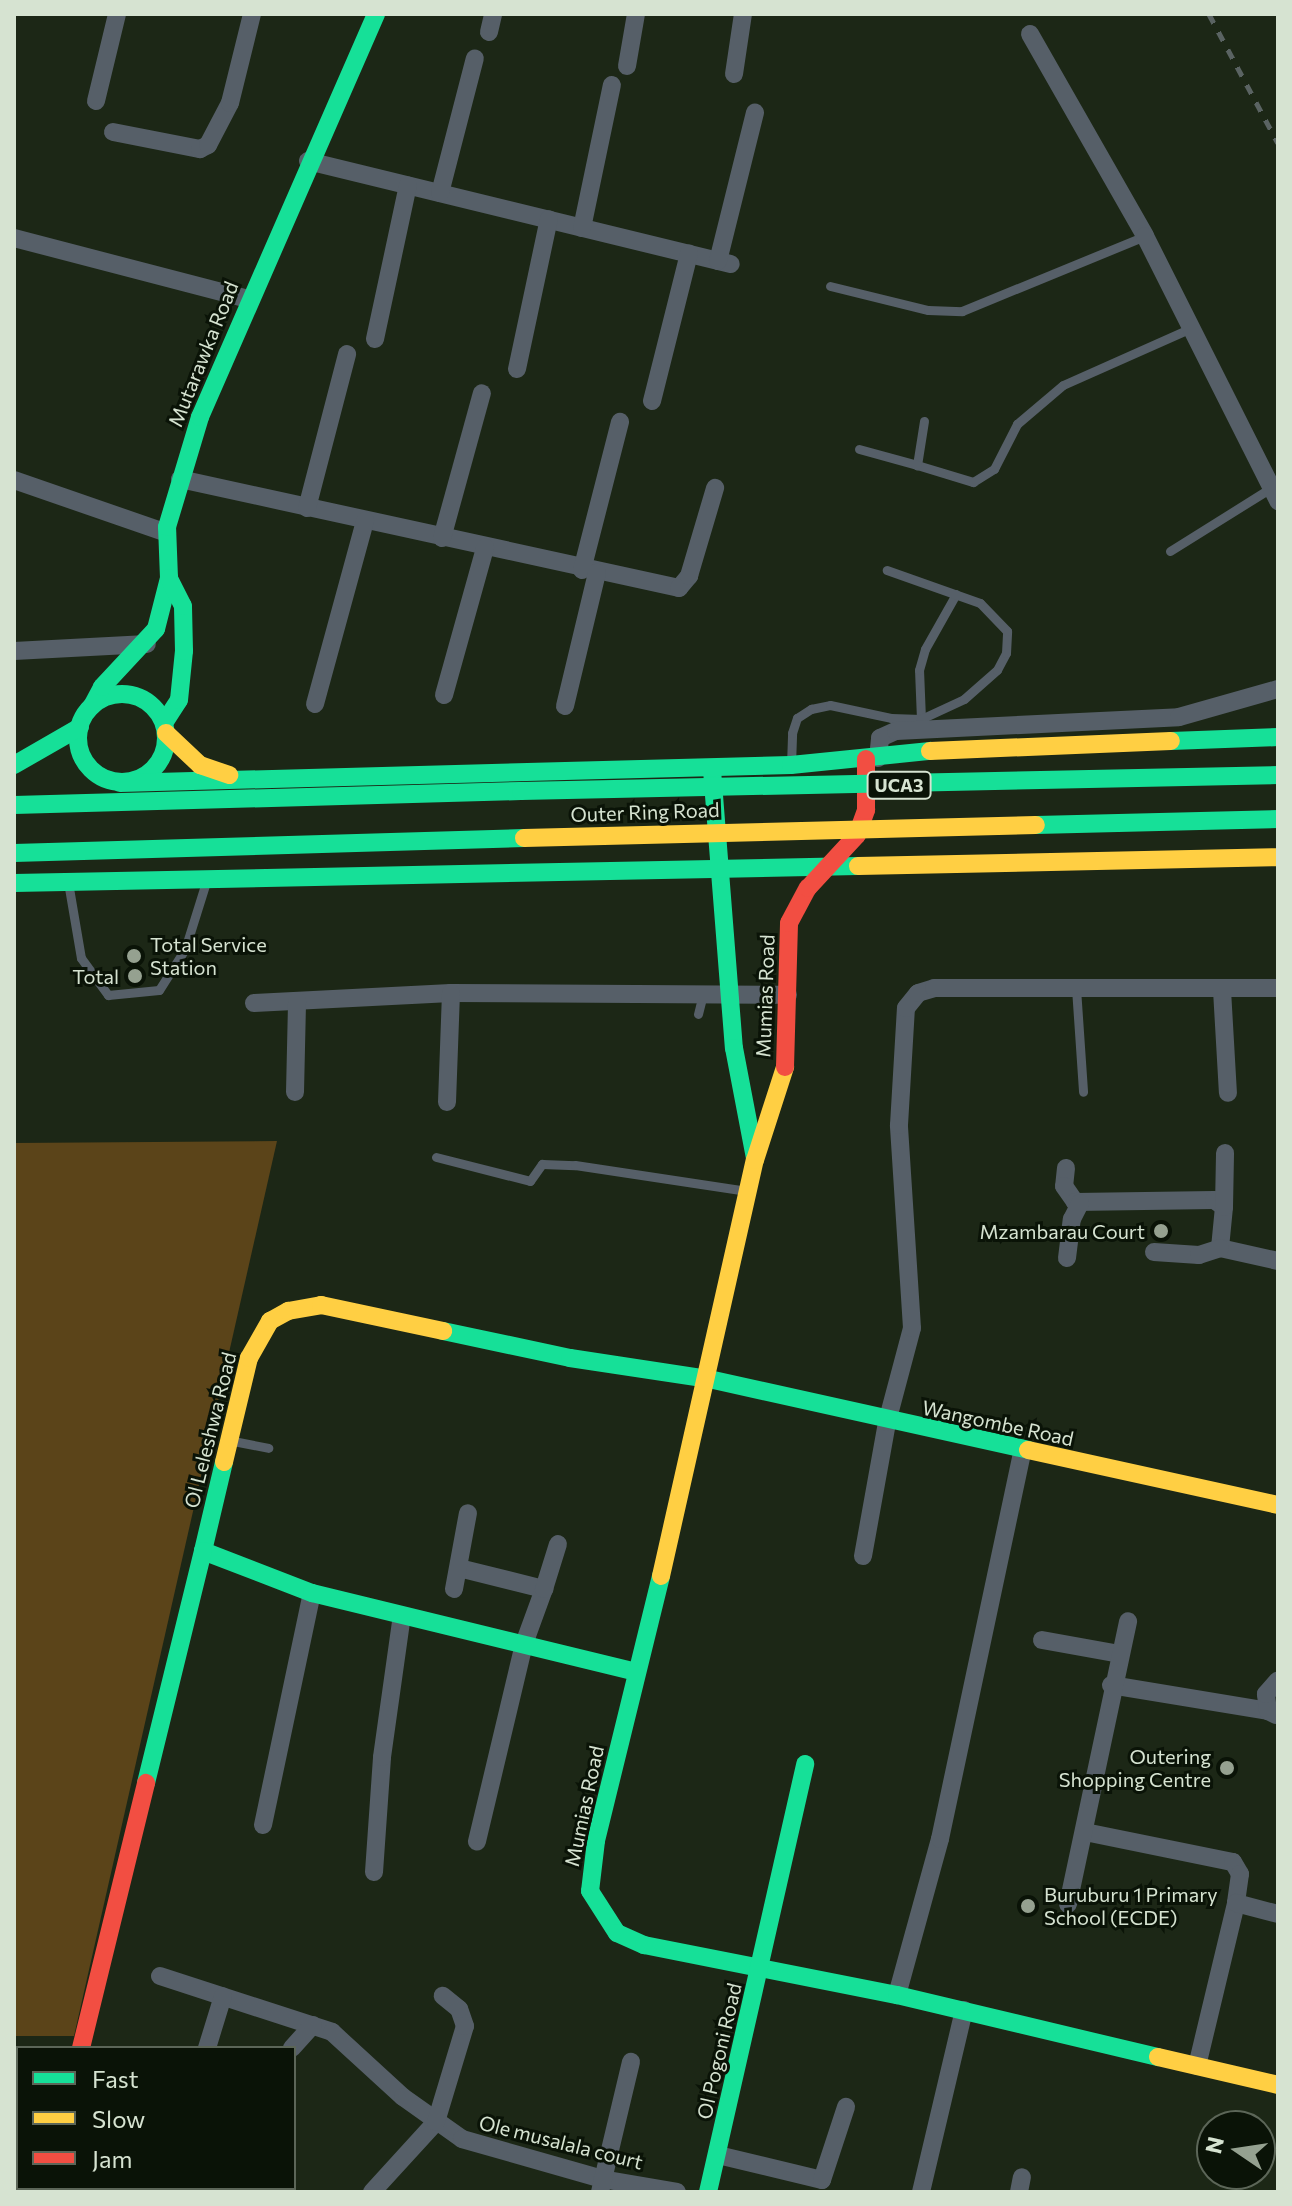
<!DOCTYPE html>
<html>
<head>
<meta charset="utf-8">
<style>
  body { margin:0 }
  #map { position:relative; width:1292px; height:2206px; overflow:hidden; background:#1c2716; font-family:Commissioner,sans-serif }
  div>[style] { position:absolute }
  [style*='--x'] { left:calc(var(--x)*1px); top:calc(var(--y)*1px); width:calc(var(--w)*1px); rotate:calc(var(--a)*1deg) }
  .green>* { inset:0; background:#5b4419 }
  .lane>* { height:9px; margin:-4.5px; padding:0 4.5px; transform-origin:4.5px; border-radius:4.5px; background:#565f68 }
  .street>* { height:18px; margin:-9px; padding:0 9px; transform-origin:9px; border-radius:9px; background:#565f68 }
  .fast>* { height:18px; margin:-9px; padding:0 9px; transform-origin:9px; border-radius:9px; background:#16e098 }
  .fast>.ring { margin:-9px; padding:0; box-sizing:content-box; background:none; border:18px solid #16e098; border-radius:50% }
  .slow>* { height:18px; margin:-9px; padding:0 9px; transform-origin:9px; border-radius:9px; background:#ffcf43 }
  .jam>* { height:18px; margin:-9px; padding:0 9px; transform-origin:9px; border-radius:9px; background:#f24e42 }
  .rail>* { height:5px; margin-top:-2.5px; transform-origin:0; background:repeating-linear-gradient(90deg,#5a6362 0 10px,transparent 0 20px) }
  .fast-bridge>* { height:18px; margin:-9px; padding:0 9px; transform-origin:9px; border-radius:9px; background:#16e098 }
  .slow-bridge>* { height:18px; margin:-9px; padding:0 9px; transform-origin:9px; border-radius:9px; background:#ffcf43 }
  .dots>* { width:22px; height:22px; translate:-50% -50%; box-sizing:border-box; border:4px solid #0a1307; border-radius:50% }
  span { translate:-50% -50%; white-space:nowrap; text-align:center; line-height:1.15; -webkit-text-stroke:6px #0a1307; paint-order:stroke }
  .shield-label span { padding:2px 6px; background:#0a1307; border:2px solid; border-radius:6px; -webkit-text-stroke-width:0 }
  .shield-label { font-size:18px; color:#d6e3d1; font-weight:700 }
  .street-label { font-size:20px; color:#d6e3d1 }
  .poi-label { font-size:20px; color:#d6e3d1 }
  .left { translate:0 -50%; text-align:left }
  .right { translate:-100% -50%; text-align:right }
  .frame { position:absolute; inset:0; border:16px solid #d6e3d1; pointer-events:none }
  .legend { position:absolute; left:16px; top:2046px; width:280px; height:144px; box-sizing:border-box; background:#0a1307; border:2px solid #5c6658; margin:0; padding:10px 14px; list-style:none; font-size:24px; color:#d6e3d1 }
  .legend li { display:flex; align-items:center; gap:16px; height:40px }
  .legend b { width:40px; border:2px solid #5c6658 }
  .north { position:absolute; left:1196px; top:2110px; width:80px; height:80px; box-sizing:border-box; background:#0a1307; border:2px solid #5c6658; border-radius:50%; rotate:283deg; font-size:22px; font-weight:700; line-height:32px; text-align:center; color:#d6e3d1 }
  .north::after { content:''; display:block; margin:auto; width:28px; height:36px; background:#95a190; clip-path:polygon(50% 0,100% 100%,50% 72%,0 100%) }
</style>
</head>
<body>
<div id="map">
  <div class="green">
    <i style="clip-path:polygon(277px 1141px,74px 2036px,14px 2036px,14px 1143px)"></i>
  </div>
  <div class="lane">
    <i style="--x:830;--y:286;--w:101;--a:13.8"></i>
    <i style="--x:928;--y:310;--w:34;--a:2"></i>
    <i style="--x:962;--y:311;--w:198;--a:-22.3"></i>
    <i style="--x:924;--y:421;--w:45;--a:99"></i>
    <i style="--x:917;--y:465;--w:59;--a:16.9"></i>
    <i style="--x:973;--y:482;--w:25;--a:-32"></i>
    <i style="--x:994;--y:469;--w:51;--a:-62.9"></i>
    <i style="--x:1017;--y:424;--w:60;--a:-40.3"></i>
    <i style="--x:1063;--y:385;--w:140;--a:-24"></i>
    <i style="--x:859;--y:449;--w:60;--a:15.4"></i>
    <i style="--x:1170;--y:551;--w:119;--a:-32"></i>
    <i style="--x:921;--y:719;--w:49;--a:-92.3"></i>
    <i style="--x:919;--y:670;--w:22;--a:-74"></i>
    <i style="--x:925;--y:649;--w:63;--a:-60.6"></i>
    <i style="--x:791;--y:765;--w:32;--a:-88"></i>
    <i style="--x:792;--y:733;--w:16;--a:-72"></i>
    <i style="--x:797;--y:718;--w:17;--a:-33"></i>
    <i style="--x:811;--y:709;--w:19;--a:-12"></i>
    <i style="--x:830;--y:705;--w:62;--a:12"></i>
    <i style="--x:891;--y:718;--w:30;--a:2"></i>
    <i style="--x:921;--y:719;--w:47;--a:-24.9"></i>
    <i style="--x:964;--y:699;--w:44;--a:-41.3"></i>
    <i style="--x:997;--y:670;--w:19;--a:-62"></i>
    <i style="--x:1006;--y:653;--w:22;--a:-87"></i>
    <i style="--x:1007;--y:631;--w:39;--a:-134"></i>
    <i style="--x:980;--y:603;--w:99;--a:-160.5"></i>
    <i style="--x:68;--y:882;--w:77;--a:80.3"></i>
    <i style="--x:81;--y:958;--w:46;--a:53.9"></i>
    <i style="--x:108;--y:995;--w:51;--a:-5.6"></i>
    <i style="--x:159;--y:990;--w:49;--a:-57.6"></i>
    <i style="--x:185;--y:949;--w:70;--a:-72.6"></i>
    <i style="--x:1076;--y:988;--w:104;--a:86.1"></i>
    <i style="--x:698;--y:1014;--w:21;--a:-76"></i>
    <i style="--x:436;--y:1157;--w:97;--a:14.3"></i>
    <i style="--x:530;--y:1181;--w:21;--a:-55"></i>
    <i style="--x:542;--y:1164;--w:33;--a:2"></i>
    <i style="--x:575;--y:1165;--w:174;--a:8.6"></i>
    <i style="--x:233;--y:1441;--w:36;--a:11"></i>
  </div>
  <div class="street">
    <i style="--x:489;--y:32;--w:18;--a:-77"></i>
    <i style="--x:1030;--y:34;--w:232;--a:60.3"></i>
    <i style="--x:1145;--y:236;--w:297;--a:63.3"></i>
    <i style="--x:627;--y:66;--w:53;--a:-80.2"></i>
    <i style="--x:734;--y:74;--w:61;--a:-81.5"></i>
    <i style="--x:96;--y:101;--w:89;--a:-76.4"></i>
    <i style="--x:113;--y:132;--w:89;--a:11.1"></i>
    <i style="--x:200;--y:149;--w:9;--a:-27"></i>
    <i style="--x:208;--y:145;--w:47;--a:-62.4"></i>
    <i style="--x:230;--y:103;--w:92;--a:-76.1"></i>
    <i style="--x:308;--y:161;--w:435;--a:13.7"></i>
    <i style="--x:440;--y:193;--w:139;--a:-75.5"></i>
    <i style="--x:582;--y:228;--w:146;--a:-78.2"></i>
    <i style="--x:14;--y:238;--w:242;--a:14.6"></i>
    <i style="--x:718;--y:261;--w:153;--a:-76"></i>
    <i style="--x:375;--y:339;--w:157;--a:-77.9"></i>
    <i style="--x:517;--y:369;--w:153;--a:-78"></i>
    <i style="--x:652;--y:401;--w:152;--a:-75.9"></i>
    <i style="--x:180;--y:479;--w:511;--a:12.32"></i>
    <i style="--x:679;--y:588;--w:16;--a:-50"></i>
    <i style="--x:689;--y:576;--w:92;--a:-73.5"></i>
    <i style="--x:14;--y:480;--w:162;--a:19.1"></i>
    <i style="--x:307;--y:508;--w:159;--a:-75.4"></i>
    <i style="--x:442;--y:538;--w:150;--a:-74.6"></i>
    <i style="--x:582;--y:570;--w:153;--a:-75.6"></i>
    <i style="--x:14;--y:651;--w:133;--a:-3"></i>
    <i style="--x:444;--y:695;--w:153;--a:-74.4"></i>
    <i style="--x:315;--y:704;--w:190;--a:-74.7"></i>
    <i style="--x:565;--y:706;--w:137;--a:-76.5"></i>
    <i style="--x:878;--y:758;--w:20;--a:-84"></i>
    <i style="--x:880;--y:738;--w:17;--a:-24"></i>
    <i style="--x:896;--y:731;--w:283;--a:-2.8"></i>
    <i style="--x:1179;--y:717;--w:103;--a:-15.8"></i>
    <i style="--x:1222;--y:990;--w:103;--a:86.7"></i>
    <i style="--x:254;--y:1003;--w:197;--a:-2.9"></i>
    <i style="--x:451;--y:993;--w:337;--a:0.3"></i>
    <i style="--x:295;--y:1092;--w:91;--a:-88.7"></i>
    <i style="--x:447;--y:1102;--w:109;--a:-87.9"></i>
    <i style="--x:1066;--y:1168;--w:18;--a:96"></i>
    <i style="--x:1064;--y:1186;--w:19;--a:55"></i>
    <i style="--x:1075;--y:1202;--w:139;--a:-0.8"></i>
    <i style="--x:1214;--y:1200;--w:12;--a:35"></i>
    <i style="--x:1224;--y:1207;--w:41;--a:95.6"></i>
    <i style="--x:1220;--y:1248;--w:59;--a:12.6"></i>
    <i style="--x:1224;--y:1207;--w:54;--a:-88.9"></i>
    <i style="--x:1154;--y:1252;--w:45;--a:3.8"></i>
    <i style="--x:1199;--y:1255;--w:22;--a:-18"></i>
    <i style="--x:1067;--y:1258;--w:39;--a:-83"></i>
    <i style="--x:1072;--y:1219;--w:18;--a:-63"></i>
    <i style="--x:863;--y:1556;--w:136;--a:-79.8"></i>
    <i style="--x:887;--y:1422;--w:97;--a:-75.1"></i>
    <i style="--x:912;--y:1328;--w:203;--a:-93.7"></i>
    <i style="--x:899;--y:1125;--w:117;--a:-86.6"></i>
    <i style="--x:906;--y:1008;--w:19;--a:-51"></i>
    <i style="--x:918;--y:993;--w:17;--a:-17"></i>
    <i style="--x:934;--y:988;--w:344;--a:0"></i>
    <i style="--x:459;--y:1568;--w:88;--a:13.9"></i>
    <i style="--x:544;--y:1589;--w:59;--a:110"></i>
    <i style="--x:524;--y:1644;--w:203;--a:103.4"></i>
    <i style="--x:454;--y:1589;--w:77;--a:-79.6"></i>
    <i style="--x:544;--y:1589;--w:47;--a:-72.7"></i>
    <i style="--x:1042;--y:1640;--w:79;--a:10.2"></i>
    <i style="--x:1111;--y:1685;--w:159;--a:9.4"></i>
    <i style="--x:1276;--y:1715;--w:9;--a:-153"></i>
    <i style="--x:1268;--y:1711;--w:17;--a:-97"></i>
    <i style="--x:1266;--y:1694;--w:18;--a:-49"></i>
    <i style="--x:263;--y:1825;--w:237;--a:-78.1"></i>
    <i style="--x:1085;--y:1832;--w:151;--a:11.5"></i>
    <i style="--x:1233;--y:1862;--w:14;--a:60"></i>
    <i style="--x:1240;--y:1874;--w:29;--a:98"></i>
    <i style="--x:374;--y:1872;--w:115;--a:-86"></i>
    <i style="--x:382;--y:1757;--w:143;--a:-82"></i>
    <i style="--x:1068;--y:1904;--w:289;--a:-78"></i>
    <i style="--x:160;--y:1976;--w:181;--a:18"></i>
    <i style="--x:332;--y:2032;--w:96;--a:42.5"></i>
    <i style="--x:403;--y:2097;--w:72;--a:35.4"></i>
    <i style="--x:462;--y:2139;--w:146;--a:15.9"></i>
    <i style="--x:602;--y:2179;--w:76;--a:9.8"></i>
    <i style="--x:897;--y:1995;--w:162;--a:-74.6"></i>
    <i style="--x:940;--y:1839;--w:398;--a:-78"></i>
    <i style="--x:207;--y:2048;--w:54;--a:-72.9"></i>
    <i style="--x:292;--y:2048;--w:31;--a:-48"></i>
    <i style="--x:1197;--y:2066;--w:168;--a:-76.5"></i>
    <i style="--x:1236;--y:1903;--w:43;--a:14.7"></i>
    <i style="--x:14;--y:2117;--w:6;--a:51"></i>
    <i style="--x:718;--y:2155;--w:107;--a:13.5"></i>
    <i style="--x:822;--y:2180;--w:77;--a:-71.8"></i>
    <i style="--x:78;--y:2188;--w:6;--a:45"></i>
    <i style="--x:41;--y:2192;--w:6;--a:-39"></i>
    <i style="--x:372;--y:2192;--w:95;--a:-47.6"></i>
    <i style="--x:436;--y:2122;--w:100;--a:-73.2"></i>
    <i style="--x:465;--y:2026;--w:18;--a:-109"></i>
    <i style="--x:459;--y:2009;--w:21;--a:-141"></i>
    <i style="--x:600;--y:2192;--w:134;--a:-76.6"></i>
    <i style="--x:921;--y:2192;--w:187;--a:-76.7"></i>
    <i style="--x:1019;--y:2192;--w:15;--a:-79"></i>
  </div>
  <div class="fast">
    <i class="ring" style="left:78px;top:694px;width:70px;height:70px"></i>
    <i style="--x:92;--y:706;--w:21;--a:-62"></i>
    <i style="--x:102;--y:687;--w:79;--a:-47"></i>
    <i style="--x:156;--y:629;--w:53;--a:-75.7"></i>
    <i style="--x:169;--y:578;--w:51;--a:-92.2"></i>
    <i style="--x:167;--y:527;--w:115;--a:-73.3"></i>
    <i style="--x:200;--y:417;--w:440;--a:-66.4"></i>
    <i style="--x:164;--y:723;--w:27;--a:-57"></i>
    <i style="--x:179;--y:700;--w:49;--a:-84.2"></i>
    <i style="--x:184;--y:651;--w:45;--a:-91.3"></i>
    <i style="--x:183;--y:606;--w:31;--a:-117"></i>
    <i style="--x:1171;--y:741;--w:107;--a:-2.1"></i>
    <i style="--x:14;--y:765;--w:76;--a:-29.9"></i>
    <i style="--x:712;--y:770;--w:279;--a:85.5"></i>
    <i style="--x:734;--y:1048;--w:112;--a:79.2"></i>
    <i style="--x:120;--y:783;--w:671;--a:-1.54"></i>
    <i style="--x:791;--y:765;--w:140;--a:-5.8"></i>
    <i style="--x:14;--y:805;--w:507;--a:-1.58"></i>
    <i style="--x:14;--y:853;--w:510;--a:-1.68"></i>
    <i style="--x:14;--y:883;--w:844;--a:-1.15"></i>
    <i style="--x:443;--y:1331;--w:130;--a:12"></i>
    <i style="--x:570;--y:1358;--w:141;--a:8.6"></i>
    <i style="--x:709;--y:1379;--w:327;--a:12.5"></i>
    <i style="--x:224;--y:1462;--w:91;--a:103.3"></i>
    <i style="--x:203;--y:1551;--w:117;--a:21.1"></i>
    <i style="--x:312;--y:1593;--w:334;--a:13.7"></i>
    <i style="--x:661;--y:1576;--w:273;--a:103.8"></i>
    <i style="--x:596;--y:1841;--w:50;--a:96.8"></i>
    <i style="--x:590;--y:1891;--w:50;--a:57.3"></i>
    <i style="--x:617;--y:1933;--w:30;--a:24"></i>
    <i style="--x:644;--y:1945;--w:258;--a:11.2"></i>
    <i style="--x:897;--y:1995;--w:268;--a:13.4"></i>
    <i style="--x:146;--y:1783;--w:239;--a:-76.2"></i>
    <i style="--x:205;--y:2188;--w:6;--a:39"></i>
    <i style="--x:708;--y:2192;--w:439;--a:-77.2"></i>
  </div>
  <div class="slow">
    <i style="--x:166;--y:733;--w:47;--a:43.3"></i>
    <i style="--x:200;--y:765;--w:31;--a:19"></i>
    <i style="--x:930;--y:751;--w:241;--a:-2.4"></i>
    <i style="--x:858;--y:866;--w:420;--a:-1.2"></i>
    <i style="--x:1028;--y:1450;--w:256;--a:12.4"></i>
    <i style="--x:224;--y:1462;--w:107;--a:-76.5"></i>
    <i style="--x:249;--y:1358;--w:43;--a:-60.4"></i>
    <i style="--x:270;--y:1321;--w:21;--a:-29"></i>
    <i style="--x:288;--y:1311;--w:34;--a:-10"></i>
    <i style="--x:321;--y:1305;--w:125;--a:12"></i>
    <i style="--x:661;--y:1576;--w:426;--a:-77.3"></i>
    <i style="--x:755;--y:1160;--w:98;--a:-72.1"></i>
    <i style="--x:1158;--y:2057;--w:123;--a:13.1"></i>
  </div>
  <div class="jam">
    <i style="--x:785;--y:1067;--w:144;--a:-88.4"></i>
    <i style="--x:789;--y:923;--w:40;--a:-62"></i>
    <i style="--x:808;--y:888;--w:72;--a:-47.2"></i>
    <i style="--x:857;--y:835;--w:27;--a:-70"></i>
    <i style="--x:866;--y:810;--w:51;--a:-90"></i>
    <i style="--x:81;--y:2048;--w:273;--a:-76.2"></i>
  </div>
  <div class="rail">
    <i style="--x:1209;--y:14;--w:146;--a:61.9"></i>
  </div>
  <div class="fast-bridge">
    <i style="--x:521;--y:791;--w:757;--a:-1.21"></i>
    <i style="--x:1036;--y:825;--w:242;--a:-1.4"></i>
  </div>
  <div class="slow-bridge">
    <i style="--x:524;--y:838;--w:512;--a:-1.45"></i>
  </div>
  <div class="dots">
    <i style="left:134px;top:956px;background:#95a190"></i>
    <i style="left:135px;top:976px;background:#95a190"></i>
    <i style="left:1161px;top:1231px;background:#95a190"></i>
    <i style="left:1227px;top:1768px;background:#95a190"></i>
    <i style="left:1028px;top:1906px;background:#95a190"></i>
  </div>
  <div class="shield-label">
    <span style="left:899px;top:785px">UCA3</span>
  </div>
  <div class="street-label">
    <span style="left:203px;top:354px;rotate:-68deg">Mutarawka Road</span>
    <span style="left:645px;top:812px;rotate:-2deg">Outer Ring Road</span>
    <span style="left:765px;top:996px;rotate:-88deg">Mumias Road</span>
    <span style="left:998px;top:1423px;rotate:12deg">Wangombe Road</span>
    <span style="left:210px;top:1430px;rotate:-76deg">Ol Leleshwa Road</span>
    <span style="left:584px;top:1806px;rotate:-78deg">Mumias Road</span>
    <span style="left:719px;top:2051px;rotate:-77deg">Ol Pogoni Road</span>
    <span style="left:561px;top:2142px;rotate:14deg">Ole musalala court</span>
  </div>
  <div class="poi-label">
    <span class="left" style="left:150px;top:956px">Total Service<br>Station</span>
    <span class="right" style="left:119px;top:976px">Total</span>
    <span class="right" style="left:1145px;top:1231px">Mzambarau Court</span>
    <span class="right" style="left:1211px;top:1768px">Outering<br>Shopping Centre</span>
    <span class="left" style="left:1044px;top:1906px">Buruburu 1 Primary<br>School (ECDE)</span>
  </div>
  <div class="frame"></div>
  <ul class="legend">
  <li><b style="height:10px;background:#16e098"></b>Fast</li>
  <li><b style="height:10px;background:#ffcf43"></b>Slow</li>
  <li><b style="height:10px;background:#f24e42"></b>Jam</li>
  </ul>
  <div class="north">N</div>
</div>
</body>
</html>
